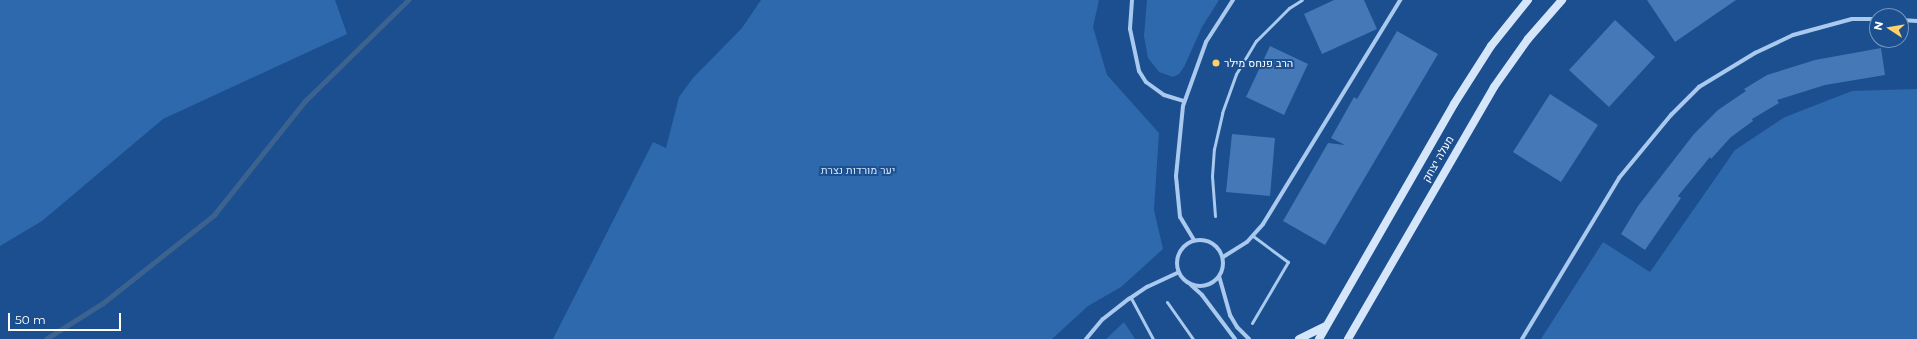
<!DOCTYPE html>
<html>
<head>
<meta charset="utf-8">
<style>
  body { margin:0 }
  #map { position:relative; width:1917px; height:339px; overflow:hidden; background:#1b4f8f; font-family:Montserrat,Heebo,sans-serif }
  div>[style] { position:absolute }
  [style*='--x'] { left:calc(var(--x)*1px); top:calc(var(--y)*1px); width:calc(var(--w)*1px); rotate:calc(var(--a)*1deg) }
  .green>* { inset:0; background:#2e69ad }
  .stream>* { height:4.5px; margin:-2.25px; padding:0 2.25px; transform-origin:2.25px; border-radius:2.25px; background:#3c6290 }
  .building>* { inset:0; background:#4478b7 }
  .lane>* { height:3px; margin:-1.5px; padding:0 1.5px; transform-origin:1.5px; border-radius:1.5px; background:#a9c9ee }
  .street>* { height:4px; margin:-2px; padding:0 2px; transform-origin:2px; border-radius:2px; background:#a9c9ee }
  .street>.ring { margin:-2px; padding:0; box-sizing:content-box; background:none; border:4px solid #a9c9ee; border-radius:50% }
  .secondary>* { height:8px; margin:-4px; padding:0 4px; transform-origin:4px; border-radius:4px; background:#d6e6fa }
  .dots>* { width:11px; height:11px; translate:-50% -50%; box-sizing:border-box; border:2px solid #1b4f8f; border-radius:50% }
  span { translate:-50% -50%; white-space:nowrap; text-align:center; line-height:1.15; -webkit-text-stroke:4px #1b4f8f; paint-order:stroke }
  .poi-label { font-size:11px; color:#fff }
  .left { translate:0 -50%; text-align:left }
  .street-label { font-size:11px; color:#fff }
  .park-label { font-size:11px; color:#cfe3fa }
  .north { position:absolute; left:1869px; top:8px; width:40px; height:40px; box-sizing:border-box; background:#1b4f8f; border:1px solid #7695bc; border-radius:50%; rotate:282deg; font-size:11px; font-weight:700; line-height:16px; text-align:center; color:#fff }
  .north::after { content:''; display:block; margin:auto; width:14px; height:18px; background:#ffd166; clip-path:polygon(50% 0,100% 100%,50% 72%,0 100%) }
  .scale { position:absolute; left:8px; top:313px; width:113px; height:18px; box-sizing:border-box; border:2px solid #fff; border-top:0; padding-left:5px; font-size:12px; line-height:14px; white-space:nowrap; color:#fff; -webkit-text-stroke:3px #1b4f8f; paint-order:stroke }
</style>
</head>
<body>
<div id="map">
  <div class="green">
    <i style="clip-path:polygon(0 0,335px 0,347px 34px,163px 119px,42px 221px,0 246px)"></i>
    <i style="clip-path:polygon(761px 0,1099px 0,1093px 27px,1107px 75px,1159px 133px,1154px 210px,1163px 249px,1121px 287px,1088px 306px,1052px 339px,553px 339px,653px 142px,666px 148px,679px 97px,693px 78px,742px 28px)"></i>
    <i style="clip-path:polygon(1147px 0,1219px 0,1202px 27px,1184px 67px,1179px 74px,1173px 77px,1159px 72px,1148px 58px,1144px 36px)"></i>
    <i style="clip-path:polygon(1917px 89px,1917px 339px,1541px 339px,1603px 242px,1650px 272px,1735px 150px,1785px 117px,1852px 91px)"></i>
    <i style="clip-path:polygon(1124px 322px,1135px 339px,1106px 339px)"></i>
  </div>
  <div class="stream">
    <i style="--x:46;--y:339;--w:67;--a:-32.3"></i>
    <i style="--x:103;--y:303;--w:142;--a:-38.4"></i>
    <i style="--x:214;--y:215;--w:146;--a:-51.4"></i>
    <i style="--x:305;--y:101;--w:144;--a:-44.4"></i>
  </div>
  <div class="building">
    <i style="clip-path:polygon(1334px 0,1364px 0,1377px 29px,1322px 54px,1304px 14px)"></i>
    <i style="clip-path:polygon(1647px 0,1736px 0,1675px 42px)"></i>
    <i style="clip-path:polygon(1615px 20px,1655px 57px,1609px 107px,1569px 70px)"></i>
    <i style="clip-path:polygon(1397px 31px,1438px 54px,1325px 245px,1283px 221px,1328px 143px,1345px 145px,1331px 138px,1354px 97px,1357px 99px)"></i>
    <i style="clip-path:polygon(1270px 46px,1308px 64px,1284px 115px,1246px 97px)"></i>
    <i style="clip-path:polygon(1881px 48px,1885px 75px,1825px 85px,1777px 100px,1779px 103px,1752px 119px,1753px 121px,1731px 137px,1711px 159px,1710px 157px,1678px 196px,1681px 198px,1645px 250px,1621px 234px,1638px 206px,1694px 134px,1718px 110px,1746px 91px,1744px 89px,1767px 75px,1815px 60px)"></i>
    <i style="clip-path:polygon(1550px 94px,1598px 125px,1561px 182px,1513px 152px)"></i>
    <i style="clip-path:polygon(1232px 134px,1275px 138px,1270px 196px,1226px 192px)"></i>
  </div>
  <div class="lane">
    <i style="--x:1215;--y:216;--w:40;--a:-94.3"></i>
    <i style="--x:1212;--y:176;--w:27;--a:-86"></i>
    <i style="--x:1214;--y:149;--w:37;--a:-77"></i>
    <i style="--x:1222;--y:113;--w:41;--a:-70.3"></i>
    <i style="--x:1236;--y:74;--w:39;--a:-59"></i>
    <i style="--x:1256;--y:41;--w:47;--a:-45"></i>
    <i style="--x:1289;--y:8;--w:15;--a:-32"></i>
    <i style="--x:1131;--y:298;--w:47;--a:61.8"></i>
    <i style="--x:1167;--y:302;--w:45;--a:54.9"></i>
    <i style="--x:1252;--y:323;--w:71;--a:-59.5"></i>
    <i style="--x:1288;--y:262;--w:44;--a:-143.4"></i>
  </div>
  <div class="street">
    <i style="--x:1132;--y:0;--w:29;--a:94"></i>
    <i style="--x:1130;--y:29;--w:43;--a:77.9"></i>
    <i style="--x:1139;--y:71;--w:13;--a:58"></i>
    <i style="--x:1146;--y:82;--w:22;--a:36"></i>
    <i style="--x:1164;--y:95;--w:21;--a:17"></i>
    <i style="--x:1901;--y:20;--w:16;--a:4"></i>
    <i class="ring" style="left:1177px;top:240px;width:42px;height:42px"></i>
    <i style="--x:1194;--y:240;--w:27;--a:-121"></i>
    <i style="--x:1180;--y:217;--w:41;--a:-95.6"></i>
    <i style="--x:1176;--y:176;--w:70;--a:-84.3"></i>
    <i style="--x:1183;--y:106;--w:68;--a:-70.2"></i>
    <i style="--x:1206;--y:42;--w:50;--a:-57.3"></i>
    <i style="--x:1223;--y:257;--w:28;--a:-32"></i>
    <i style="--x:1247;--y:242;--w:24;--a:-48"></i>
    <i style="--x:1263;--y:224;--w:263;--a:-58.5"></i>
    <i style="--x:1219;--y:276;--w:41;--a:74.2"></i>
    <i style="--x:1230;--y:315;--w:14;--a:60"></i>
    <i style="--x:1237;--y:327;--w:17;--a:45"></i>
    <i style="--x:1191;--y:285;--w:15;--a:42"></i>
    <i style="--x:1202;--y:295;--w:55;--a:53.1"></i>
    <i style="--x:1086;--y:339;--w:26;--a:-50"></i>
    <i style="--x:1103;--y:319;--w:33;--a:-38"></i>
    <i style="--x:1129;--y:299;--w:22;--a:-34"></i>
    <i style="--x:1147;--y:287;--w:35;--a:-25"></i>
    <i style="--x:1522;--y:339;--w:188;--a:-58.9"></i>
    <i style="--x:1619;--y:178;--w:82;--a:-50.5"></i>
    <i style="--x:1671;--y:115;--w:40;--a:-45"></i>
    <i style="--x:1699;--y:87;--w:66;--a:-31.3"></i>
    <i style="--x:1755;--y:53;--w:42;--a:-25.3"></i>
    <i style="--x:1793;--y:35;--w:61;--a:-15.2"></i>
    <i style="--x:1852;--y:19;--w:25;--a:0"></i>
  </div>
  <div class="secondary">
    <i style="--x:1299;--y:339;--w:30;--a:-26"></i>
    <i style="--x:1319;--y:339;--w:271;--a:-60.1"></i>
    <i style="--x:1454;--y:104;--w:69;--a:-57.5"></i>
    <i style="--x:1491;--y:46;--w:59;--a:-51.2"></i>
    <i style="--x:1348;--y:339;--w:291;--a:-59.9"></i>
    <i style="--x:1494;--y:87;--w:59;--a:-54.7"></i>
    <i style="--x:1528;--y:39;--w:52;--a:-48.9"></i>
  </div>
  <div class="dots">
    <i style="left:1216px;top:63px;background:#ffd166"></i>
  </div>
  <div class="poi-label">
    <span class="left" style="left:1224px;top:63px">הרב פנחס מילר</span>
  </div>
  <div class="street-label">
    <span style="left:1438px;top:159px;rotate:-60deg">מעלה יצחק</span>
  </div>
  <div class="park-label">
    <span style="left:858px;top:170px">יער מורדות נצרת</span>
  </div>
  <div class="north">N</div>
  <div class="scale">50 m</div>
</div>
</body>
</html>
